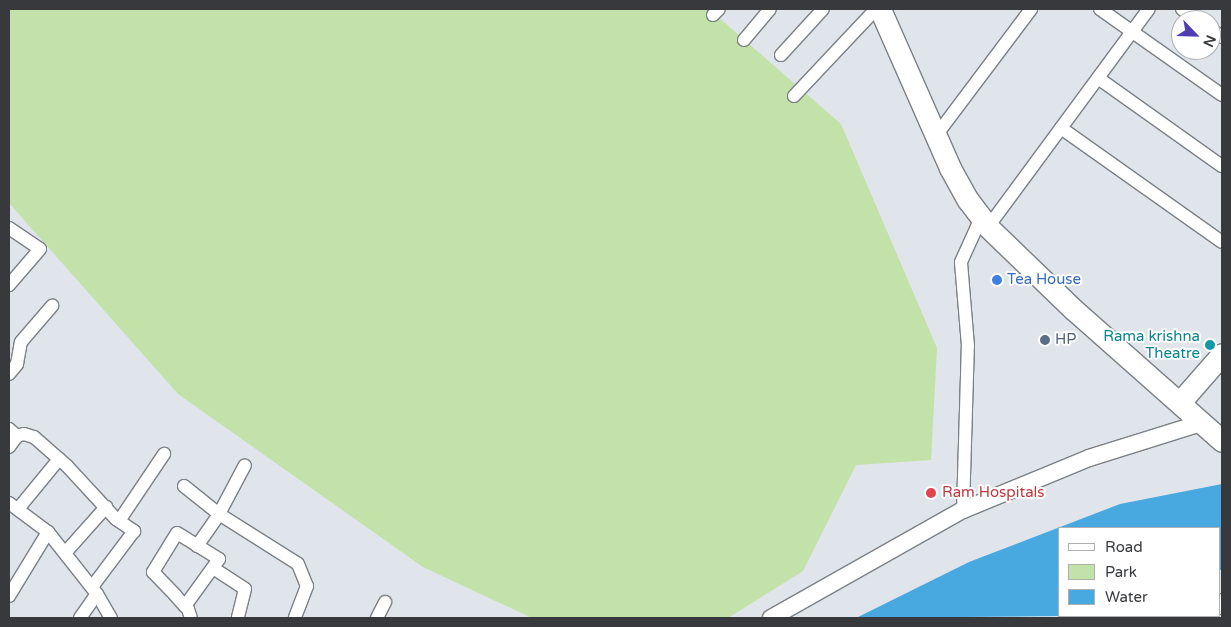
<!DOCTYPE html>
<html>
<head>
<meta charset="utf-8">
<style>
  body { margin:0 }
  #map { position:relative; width:1231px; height:627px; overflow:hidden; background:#dfe5ea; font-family:"Varela Round",sans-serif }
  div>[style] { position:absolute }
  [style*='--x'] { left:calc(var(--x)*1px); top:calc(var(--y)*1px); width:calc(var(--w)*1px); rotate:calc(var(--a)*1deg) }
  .green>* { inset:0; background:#c2e2a9 }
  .water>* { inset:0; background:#48a8e0 }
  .roads { filter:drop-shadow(1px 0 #7b8086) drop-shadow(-1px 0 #7b8086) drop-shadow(0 1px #7b8086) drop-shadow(0 -1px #7b8086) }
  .minor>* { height:12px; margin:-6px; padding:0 6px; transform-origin:6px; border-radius:6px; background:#fff }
  .tertiary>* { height:16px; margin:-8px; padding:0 8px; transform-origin:8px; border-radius:8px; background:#fff }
  .secondary>* { height:19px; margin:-9.5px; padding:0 9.5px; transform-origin:9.5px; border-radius:9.5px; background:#fff }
  .primary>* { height:21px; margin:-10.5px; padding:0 10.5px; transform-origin:10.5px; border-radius:10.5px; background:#fff }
  .dots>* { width:14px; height:14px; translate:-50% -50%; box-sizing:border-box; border:2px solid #fff; border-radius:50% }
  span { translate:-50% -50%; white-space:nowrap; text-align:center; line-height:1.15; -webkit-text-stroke:4px #fff; paint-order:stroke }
  .shop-label { font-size:15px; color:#366cbe }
  .left { translate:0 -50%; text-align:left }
  .culture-label { font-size:15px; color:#0d838f }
  .right { translate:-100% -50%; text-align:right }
  .service-label { font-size:15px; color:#4e5e75 }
  .health-label { font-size:15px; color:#be3a42 }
  .frame { position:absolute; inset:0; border:10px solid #37393c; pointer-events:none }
  .legend { position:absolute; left:1058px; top:527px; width:162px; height:90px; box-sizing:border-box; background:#fff; border:1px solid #afb0b1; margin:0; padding:6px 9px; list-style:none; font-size:15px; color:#37393c }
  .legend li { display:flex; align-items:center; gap:10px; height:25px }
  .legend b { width:25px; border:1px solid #afb0b1 }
  .north { position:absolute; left:1171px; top:10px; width:50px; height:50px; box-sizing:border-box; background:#fff; border:1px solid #afb0b1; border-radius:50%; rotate:114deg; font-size:14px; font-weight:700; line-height:20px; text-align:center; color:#37393c }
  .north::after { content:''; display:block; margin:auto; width:18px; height:22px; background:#503cb4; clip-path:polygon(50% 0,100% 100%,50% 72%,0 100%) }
</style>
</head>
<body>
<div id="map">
  <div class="green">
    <i style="clip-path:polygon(9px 9px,709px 9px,841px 124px,937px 348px,931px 460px,856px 465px,803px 571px,728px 618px,532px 618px,423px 567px,178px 394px,9px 203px)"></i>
  </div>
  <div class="water">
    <i style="clip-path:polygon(1222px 484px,1222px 570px,1220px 570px,1220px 528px,1060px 528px,1060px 616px,856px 618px,969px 562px,1120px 504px)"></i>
  </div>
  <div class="roads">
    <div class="minor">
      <i style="--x:1100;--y:9;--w:149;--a:35.2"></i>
      <i style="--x:1182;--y:9;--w:19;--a:35"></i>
      <i style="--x:713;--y:15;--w:8;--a:-45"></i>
      <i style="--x:1211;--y:29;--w:14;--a:36"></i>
      <i style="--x:744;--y:40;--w:40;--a:-50"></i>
      <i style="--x:781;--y:55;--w:62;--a:-47.6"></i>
      <i style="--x:1098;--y:78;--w:152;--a:35.4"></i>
      <i style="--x:794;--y:96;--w:120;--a:-46.7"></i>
      <i style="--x:1061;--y:128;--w:197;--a:35.3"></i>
      <i style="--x:935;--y:137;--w:160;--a:-53.1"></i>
      <i style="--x:988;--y:227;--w:271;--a:-53.6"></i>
      <i style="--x:9;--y:228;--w:37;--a:34"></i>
      <i style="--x:40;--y:249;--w:48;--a:130.7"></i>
      <i style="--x:9;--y:374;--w:13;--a:-51"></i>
      <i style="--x:17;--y:364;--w:22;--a:-80"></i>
      <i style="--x:21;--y:342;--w:48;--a:-49.3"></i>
      <i style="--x:9;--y:429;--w:11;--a:41"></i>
      <i style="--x:17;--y:436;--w:7;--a:-16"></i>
      <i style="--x:24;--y:434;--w:10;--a:17"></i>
      <i style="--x:34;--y:437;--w:44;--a:41.3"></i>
      <i style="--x:67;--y:466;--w:72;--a:47.2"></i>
      <i style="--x:116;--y:519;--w:22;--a:34"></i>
      <i style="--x:134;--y:531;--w:70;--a:126.9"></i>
      <i style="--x:9;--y:447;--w:14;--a:-54"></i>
      <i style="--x:184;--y:486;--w:45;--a:38.7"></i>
      <i style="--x:219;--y:514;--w:93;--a:32.3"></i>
      <i style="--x:298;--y:564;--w:24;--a:68"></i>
      <i style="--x:307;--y:586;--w:34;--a:111"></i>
      <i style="--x:9;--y:503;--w:49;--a:36.6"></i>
      <i style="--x:48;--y:532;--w:79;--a:51.7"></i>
      <i style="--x:97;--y:594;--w:28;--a:60"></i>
      <i style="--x:18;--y:509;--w:65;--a:-50.6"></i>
      <i style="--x:963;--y:510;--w:164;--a:-88.3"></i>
      <i style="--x:968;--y:346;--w:84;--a:-94.8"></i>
      <i style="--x:961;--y:262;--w:48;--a:-65.6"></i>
      <i style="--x:119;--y:521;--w:81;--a:-56.1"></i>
      <i style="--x:197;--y:546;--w:39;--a:-55"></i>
      <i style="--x:219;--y:514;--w:55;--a:-62"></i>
      <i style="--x:65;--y:553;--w:62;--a:-48.3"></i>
      <i style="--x:213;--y:568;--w:38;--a:33"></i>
      <i style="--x:245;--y:589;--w:30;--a:104"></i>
      <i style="--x:9;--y:596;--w:75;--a:-58.6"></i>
      <i style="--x:185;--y:606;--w:58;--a:-54.1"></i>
      <i style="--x:219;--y:559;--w:49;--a:-148.2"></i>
      <i style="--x:177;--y:533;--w:46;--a:121.6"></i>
      <i style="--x:153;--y:572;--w:32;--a:46"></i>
      <i style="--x:175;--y:595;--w:15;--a:48"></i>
      <i style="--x:185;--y:606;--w:4;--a:45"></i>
      <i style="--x:188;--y:609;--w:9;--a:72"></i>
      <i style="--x:80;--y:618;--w:29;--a:-55"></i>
      <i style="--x:377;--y:618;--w:18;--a:-63"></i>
    </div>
    <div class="tertiary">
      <i style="--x:771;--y:618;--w:220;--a:-29.4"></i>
      <i style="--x:963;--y:510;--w:136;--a:-22.4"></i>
      <i style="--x:1089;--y:458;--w:117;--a:-17.4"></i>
    </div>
    <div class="secondary">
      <i style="--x:1220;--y:604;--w:2;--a:-27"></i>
      <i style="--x:1159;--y:618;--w:8;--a:-14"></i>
    </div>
    <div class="primary">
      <i style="--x:880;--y:9;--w:174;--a:66.2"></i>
      <i style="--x:950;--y:168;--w:37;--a:61"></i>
      <i style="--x:968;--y:200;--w:34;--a:53"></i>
      <i style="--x:988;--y:227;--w:118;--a:44"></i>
      <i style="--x:1073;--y:309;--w:199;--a:41.5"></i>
      <i style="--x:1181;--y:401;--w:62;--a:-48.9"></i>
    </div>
  </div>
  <div class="dots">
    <i style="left:997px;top:280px;background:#3f7fe0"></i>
    <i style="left:1045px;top:340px;background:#5c6f8a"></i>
    <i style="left:1210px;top:345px;background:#0f9aa8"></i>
    <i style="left:931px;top:493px;background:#e0444e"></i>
  </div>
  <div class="shop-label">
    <span class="left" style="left:1007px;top:280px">Tea House</span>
  </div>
  <div class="culture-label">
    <span class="right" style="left:1200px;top:345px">Rama krishna<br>Theatre</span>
  </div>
  <div class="service-label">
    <span class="left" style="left:1055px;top:340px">HP</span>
  </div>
  <div class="health-label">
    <span class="left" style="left:942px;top:493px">Ram Hospitals</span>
  </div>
  <div class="frame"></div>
  <ul class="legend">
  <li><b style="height:6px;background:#fff"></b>Road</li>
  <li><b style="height:14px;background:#c2e2a9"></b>Park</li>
  <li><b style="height:14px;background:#48a8e0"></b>Water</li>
  </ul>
  <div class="north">N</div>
</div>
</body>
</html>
